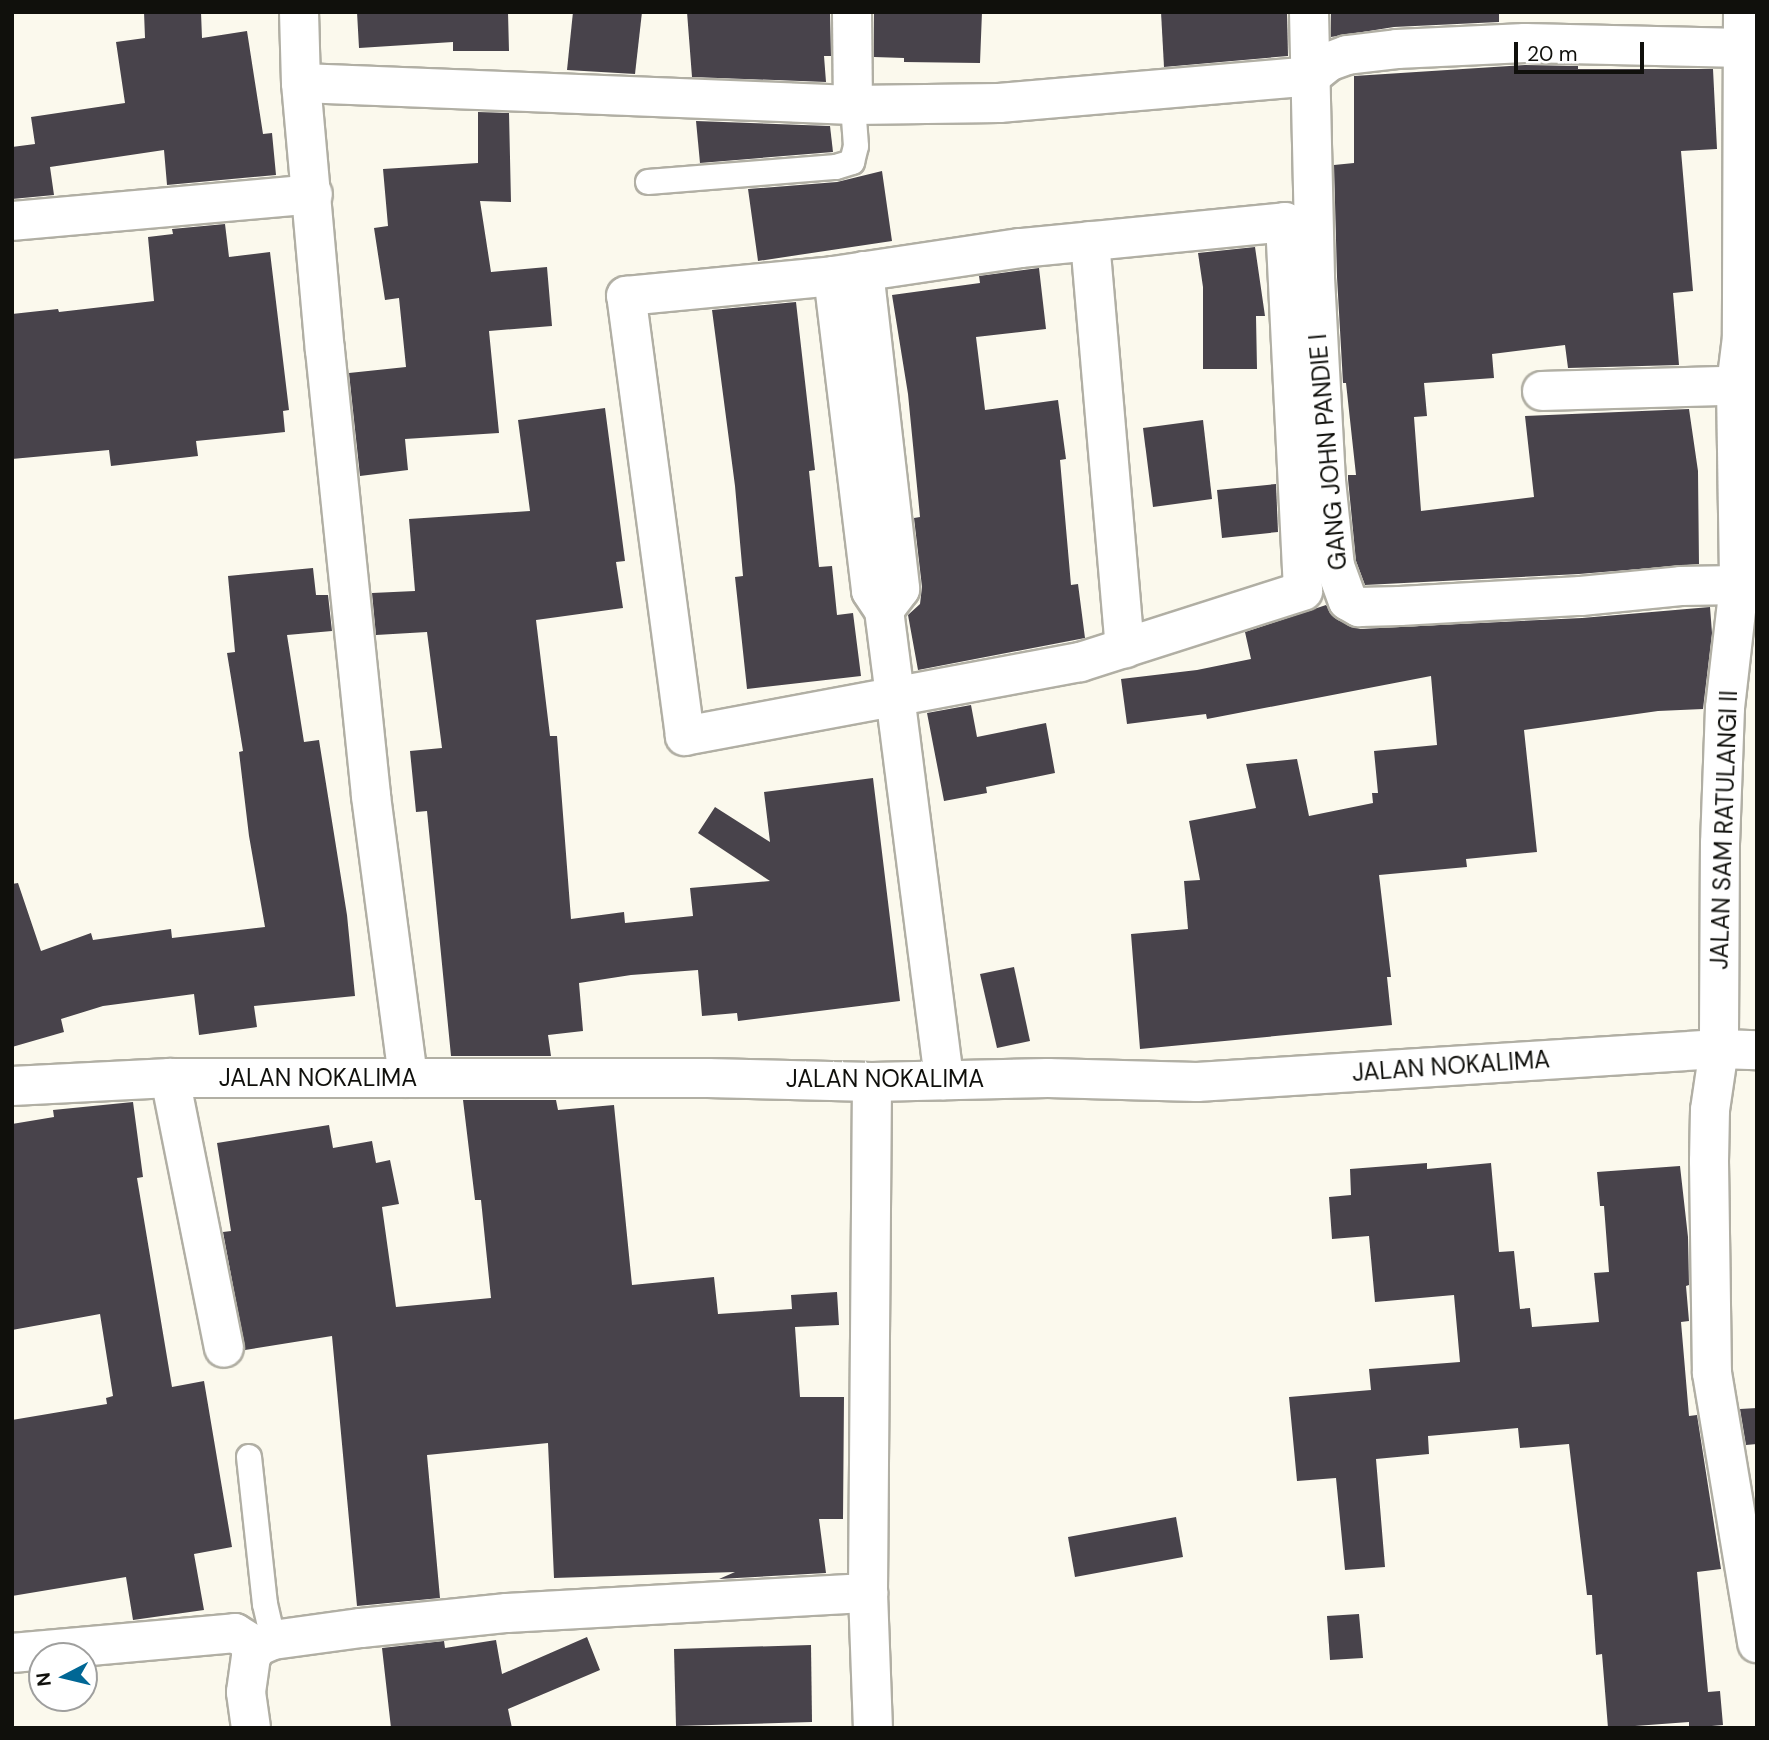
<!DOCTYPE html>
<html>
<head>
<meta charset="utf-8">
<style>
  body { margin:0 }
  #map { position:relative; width:1769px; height:1740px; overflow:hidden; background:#fbf9ed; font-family:"DM Sans",sans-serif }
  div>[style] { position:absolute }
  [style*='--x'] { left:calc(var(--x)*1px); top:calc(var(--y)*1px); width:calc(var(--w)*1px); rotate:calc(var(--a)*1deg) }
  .building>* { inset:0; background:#48434b }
  .roads { filter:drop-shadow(2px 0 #b1afa4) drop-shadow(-2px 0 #b1afa4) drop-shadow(0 2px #b1afa4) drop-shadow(0 -2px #b1afa4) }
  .lane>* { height:24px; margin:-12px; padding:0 12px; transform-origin:12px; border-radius:12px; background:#fff }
  .street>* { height:38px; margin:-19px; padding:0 19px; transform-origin:19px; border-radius:19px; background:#fff }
  .secondary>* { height:38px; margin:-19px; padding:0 19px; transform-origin:19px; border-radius:19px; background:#fff }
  span { translate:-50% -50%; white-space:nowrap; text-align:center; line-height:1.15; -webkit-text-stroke:7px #fff; paint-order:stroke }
  .street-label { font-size:24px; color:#10100c }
  .frame { position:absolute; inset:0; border:14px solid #10100c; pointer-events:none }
  .north { position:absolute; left:28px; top:1642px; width:70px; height:70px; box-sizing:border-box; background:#fff; border:2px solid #9f9f9e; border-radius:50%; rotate:263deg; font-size:19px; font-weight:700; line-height:28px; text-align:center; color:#10100c }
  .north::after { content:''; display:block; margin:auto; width:24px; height:32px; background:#006795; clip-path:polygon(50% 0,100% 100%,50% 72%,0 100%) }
  .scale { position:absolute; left:1514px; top:42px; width:130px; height:32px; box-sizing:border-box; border:4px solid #10100c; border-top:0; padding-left:9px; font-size:21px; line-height:24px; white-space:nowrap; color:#10100c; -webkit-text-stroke:5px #fff; paint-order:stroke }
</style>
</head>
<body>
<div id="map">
  <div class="building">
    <i style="clip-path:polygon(144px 12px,201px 12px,202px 38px,247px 31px,263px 134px,272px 133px,276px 175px,167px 185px,164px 150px,50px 167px,54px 195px,12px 199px,12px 147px,35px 144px,31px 117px,125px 103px,116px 42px,145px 38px)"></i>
    <i style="clip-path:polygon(357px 12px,508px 12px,509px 51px,453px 51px,453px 42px,359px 48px)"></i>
    <i style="clip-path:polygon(573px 12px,642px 12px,635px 74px,567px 70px)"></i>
    <i style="clip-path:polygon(687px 12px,830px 12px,831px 56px,824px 56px,826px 82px,692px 77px)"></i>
    <i style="clip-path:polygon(874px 12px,982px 12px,980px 63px,904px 62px,904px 58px,874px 57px)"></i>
    <i style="clip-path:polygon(1161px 12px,1287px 12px,1288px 56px,1164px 67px)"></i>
    <i style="clip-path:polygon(1331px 12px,1499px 12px,1499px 22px,1394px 27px,1331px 37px)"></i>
    <i style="clip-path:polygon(1525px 65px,1578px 66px,1578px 69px,1713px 69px,1717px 149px,1681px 151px,1693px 291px,1673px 293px,1679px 365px,1568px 368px,1565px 345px,1492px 354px,1494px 378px,1424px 383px,1427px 416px,1414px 417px,1421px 511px,1534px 497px,1525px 416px,1689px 409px,1698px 471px,1699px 564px,1579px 574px,1365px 585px,1356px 561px,1348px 479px,1348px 475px,1356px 475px,1346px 383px,1343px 383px,1337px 277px,1334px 165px,1354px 163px,1354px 76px)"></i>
    <i style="clip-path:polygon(478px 112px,509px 113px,511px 202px,480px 201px,491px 272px,547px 267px,552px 326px,489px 331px,499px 433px,405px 439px,408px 470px,360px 476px,349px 373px,406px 367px,399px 298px,385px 300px,374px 228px,388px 226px,383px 169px,478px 163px)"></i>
    <i style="clip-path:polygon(696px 121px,830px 126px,833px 152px,700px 163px)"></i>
    <i style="clip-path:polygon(882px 171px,892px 241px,758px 261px,748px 189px,837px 182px)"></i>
    <i style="clip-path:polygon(225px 224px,229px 257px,270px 252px,289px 410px,283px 411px,285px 432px,196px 441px,198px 456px,111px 466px,109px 450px,12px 459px,12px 314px,58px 309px,59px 312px,154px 301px,148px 237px,173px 234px,172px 229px)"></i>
    <i style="clip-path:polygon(1255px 247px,1265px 316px,1256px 316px,1257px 369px,1203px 369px,1203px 287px,1198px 253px)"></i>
    <i style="clip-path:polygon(1039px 268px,1046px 329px,976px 337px,985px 410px,1058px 400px,1066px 459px,1060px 460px,1071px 585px,1078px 584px,1085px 638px,918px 670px,908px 615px,920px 604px,922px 587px,914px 518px,920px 517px,908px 394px,892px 295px,980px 283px,979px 276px)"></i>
    <i style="clip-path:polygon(796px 302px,815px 470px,809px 471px,819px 567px,832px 566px,837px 615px,853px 613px,861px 676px,747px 689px,735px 577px,743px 576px,735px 486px,712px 310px)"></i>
    <i style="clip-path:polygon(605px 408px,625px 561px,616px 562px,623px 608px,536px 620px,550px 736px,557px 736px,571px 919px,624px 912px,625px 923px,693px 916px,690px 888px,770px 881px,698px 833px,715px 807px,770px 842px,764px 792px,873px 778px,900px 1001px,738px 1021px,737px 1013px,702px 1016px,698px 970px,631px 975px,579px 983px,583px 1031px,548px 1035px,551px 1056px,451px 1056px,427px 811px,416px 812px,410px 751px,442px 748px,427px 632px,376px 635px,372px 593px,415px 591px,409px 519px,530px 511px,518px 420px)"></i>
    <i style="clip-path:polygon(1203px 420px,1212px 499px,1153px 507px,1143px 428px)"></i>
    <i style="clip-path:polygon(1276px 484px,1278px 532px,1222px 538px,1217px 490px)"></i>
    <i style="clip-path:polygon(313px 568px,316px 595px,328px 595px,332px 631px,287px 635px,304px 742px,319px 740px,347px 915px,355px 996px,254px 1006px,257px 1027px,199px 1035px,194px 994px,103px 1006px,61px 1019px,64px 1032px,12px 1047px,12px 884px,18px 883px,41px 951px,91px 933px,93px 940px,171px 929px,172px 938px,265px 927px,249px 836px,239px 752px,243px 751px,227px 653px,235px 652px,228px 576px)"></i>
    <i style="clip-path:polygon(1326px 605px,1338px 620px,1360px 629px,1582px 618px,1710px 607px,1712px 633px,1703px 709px,1658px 711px,1524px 730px,1537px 852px,1466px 859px,1467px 867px,1379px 875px,1391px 977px,1387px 977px,1392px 1025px,1140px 1049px,1131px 934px,1188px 929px,1184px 881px,1200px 880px,1189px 821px,1256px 808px,1246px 764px,1297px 759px,1309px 816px,1373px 803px,1372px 793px,1378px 793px,1374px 751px,1437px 745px,1431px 676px,1207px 719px,1206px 714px,1127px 724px,1121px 679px,1197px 670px,1251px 659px,1245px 632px)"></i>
    <i style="clip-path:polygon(971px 705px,977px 737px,1046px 723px,1055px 773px,986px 787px,987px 793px,944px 801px,927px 713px)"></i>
    <i style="clip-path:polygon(1014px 967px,1030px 1041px,997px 1048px,980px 974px)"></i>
    <i style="clip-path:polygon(463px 1100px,556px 1100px,558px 1110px,614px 1105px,632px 1285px,714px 1277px,718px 1314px,792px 1309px,791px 1295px,837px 1292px,839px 1325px,795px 1327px,800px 1397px,844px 1397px,843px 1519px,819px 1519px,826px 1573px,719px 1579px,735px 1572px,554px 1578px,548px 1443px,427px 1455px,440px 1598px,357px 1606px,332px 1336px,245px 1350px,223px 1232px,231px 1231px,217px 1143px,329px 1125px,333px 1148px,372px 1141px,376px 1163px,390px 1160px,399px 1204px,382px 1207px,396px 1307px,491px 1298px,481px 1200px,475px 1200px)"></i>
    <i style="clip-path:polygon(133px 1102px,143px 1177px,137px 1178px,172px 1387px,204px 1381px,232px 1547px,194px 1554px,204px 1610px,133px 1620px,126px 1577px,12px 1596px,12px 1420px,107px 1404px,106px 1398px,113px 1396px,100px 1314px,12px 1330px,12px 1124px,54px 1117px,53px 1110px)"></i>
    <i style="clip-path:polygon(1427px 1163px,1427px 1169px,1491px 1163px,1499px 1252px,1514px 1251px,1520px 1309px,1530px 1308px,1532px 1327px,1599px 1322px,1594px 1273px,1609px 1272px,1604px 1206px,1600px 1206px,1597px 1172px,1680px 1166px,1688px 1237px,1689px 1285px,1686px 1286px,1689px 1321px,1681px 1322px,1689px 1416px,1697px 1415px,1721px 1569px,1697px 1572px,1708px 1692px,1720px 1691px,1723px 1725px,1689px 1728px,1689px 1722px,1608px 1728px,1602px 1654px,1596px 1655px,1592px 1595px,1587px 1595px,1569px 1444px,1520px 1448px,1518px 1428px,1428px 1436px,1429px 1454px,1376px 1459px,1385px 1567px,1345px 1570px,1336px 1478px,1297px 1481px,1289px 1397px,1371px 1390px,1369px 1369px,1460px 1362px,1454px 1295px,1375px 1302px,1369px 1236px,1332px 1239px,1329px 1197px,1351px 1195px,1350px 1169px)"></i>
    <i style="clip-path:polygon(1757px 1408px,1757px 1444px,1746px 1445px,1740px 1409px)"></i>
    <i style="clip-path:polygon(1176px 1517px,1183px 1557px,1075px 1577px,1068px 1537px)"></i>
    <i style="clip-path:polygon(1359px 1614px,1363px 1658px,1330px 1660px,1327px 1616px)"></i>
    <i style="clip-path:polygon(587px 1637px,600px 1670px,508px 1709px,512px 1728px,391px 1728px,382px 1648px,444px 1641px,445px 1648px,496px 1640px,502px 1674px)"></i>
    <i style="clip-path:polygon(811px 1645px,812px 1722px,676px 1726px,674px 1649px)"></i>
  </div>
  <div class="roads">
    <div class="lane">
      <i style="--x:648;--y:182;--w:189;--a:-4.6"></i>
      <i style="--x:836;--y:167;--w:17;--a:-17"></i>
      <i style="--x:852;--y:162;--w:16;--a:-76"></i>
      <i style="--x:856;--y:146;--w:41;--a:-94.2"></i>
      <i style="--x:249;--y:1457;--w:148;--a:83.8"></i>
      <i style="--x:265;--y:1604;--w:37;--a:77"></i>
    </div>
    <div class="street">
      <i style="--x:299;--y:12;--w:71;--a:88.4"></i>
      <i style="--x:301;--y:83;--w:268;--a:84.9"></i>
      <i style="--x:325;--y:350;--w:448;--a:84.1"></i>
      <i style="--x:371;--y:796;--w:284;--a:82.5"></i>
      <i style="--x:852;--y:12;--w:93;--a:89.4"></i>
      <i style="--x:1309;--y:12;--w:266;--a:88.7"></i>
      <i style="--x:1315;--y:278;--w:203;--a:86.9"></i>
      <i style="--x:1326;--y:481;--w:85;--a:84"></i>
      <i style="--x:1335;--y:566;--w:37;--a:70"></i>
      <i style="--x:1348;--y:601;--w:13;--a:29"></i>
      <i style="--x:1359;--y:607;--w:41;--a:-1.4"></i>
      <i style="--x:1400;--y:606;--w:181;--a:-3.2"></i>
      <i style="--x:1581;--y:596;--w:100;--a:-5.7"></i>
      <i style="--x:1681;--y:586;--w:58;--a:-1"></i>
      <i style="--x:1311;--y:76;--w:22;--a:-39"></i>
      <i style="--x:1328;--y:62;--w:20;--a:-20"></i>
      <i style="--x:1347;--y:55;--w:50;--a:-6.8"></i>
      <i style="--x:1397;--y:49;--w:128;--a:-2.7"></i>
      <i style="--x:1525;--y:43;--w:218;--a:1.3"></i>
      <i style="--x:301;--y:83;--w:552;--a:2.28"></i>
      <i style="--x:853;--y:105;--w:146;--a:-0.8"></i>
      <i style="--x:999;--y:103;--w:313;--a:-4.9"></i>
      <i style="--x:12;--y:221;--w:302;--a:-5.1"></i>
      <i style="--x:1285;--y:222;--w:369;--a:87.2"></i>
      <i style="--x:1303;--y:591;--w:234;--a:162.3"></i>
      <i style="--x:1080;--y:662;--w:402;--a:169.4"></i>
      <i style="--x:685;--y:736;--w:444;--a:-97.6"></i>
      <i style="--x:626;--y:296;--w:208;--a:-5.5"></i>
      <i style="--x:833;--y:276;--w:190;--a:-8.5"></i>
      <i style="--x:1021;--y:248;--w:265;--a:-5.6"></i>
      <i style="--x:1090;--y:241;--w:409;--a:85.1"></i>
      <i style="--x:864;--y:271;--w:320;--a:83.5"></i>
      <i style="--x:900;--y:589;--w:26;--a:127"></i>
      <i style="--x:833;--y:276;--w:317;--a:83.1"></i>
      <i style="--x:871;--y:591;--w:23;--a:56"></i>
      <i style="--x:884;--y:610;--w:474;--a:82.7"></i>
      <i style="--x:1542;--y:391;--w:215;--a:-1.6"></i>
      <i style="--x:170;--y:1078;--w:275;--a:78.7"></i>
      <i style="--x:872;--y:1082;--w:511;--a:90.45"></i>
      <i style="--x:868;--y:1593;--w:135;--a:87.9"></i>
      <i style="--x:12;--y:1086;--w:158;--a:-2.9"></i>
      <i style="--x:170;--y:1078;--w:538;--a:0"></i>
      <i style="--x:708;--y:1078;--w:164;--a:1.4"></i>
      <i style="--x:872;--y:1082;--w:176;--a:-1.3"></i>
      <i style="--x:1048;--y:1078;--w:149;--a:1.5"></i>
      <i style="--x:1197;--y:1082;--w:523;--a:-3.62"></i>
      <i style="--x:1719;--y:1049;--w:38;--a:2"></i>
      <i style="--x:12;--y:1653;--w:224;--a:-5.1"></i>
      <i style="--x:235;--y:1633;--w:26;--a:32"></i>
      <i style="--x:251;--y:1728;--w:36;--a:-98"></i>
      <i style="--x:246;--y:1692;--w:35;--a:-82"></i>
      <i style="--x:251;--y:1657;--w:12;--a:-59"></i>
      <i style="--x:257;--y:1647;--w:17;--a:-24"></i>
      <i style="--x:273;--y:1640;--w:89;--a:-7.8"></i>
      <i style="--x:361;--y:1628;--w:147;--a:-5.9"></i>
      <i style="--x:507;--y:1613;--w:362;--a:-3.2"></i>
    </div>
    <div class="secondary">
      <i style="--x:1743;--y:12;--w:325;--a:90.2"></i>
      <i style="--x:1742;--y:337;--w:49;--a:97"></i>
      <i style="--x:1736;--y:386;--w:199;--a:89.1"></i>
      <i style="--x:1739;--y:585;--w:124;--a:96.5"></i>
      <i style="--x:1725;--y:708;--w:135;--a:92.1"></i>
      <i style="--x:1720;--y:843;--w:206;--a:90.3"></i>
      <i style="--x:1719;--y:1049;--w:62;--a:98.4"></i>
      <i style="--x:1710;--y:1110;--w:51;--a:91.1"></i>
      <i style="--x:1709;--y:1161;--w:212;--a:89.2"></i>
      <i style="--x:1712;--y:1373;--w:274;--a:80.5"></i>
    </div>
  </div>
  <div class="street-label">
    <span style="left:1328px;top:452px;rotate:-95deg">GANG JOHN PANDIE I</span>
    <span style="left:1724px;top:830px;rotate:-88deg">JALAN SAM RATULANGI II</span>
    <span style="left:1451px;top:1066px;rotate:-4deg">JALAN NOKALIMA</span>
    <span style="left:318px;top:1078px">JALAN NOKALIMA</span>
    <span style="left:885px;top:1079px">JALAN NOKALIMA</span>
  </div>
  <div class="frame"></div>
  <div class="north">N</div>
  <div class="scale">20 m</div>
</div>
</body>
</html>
